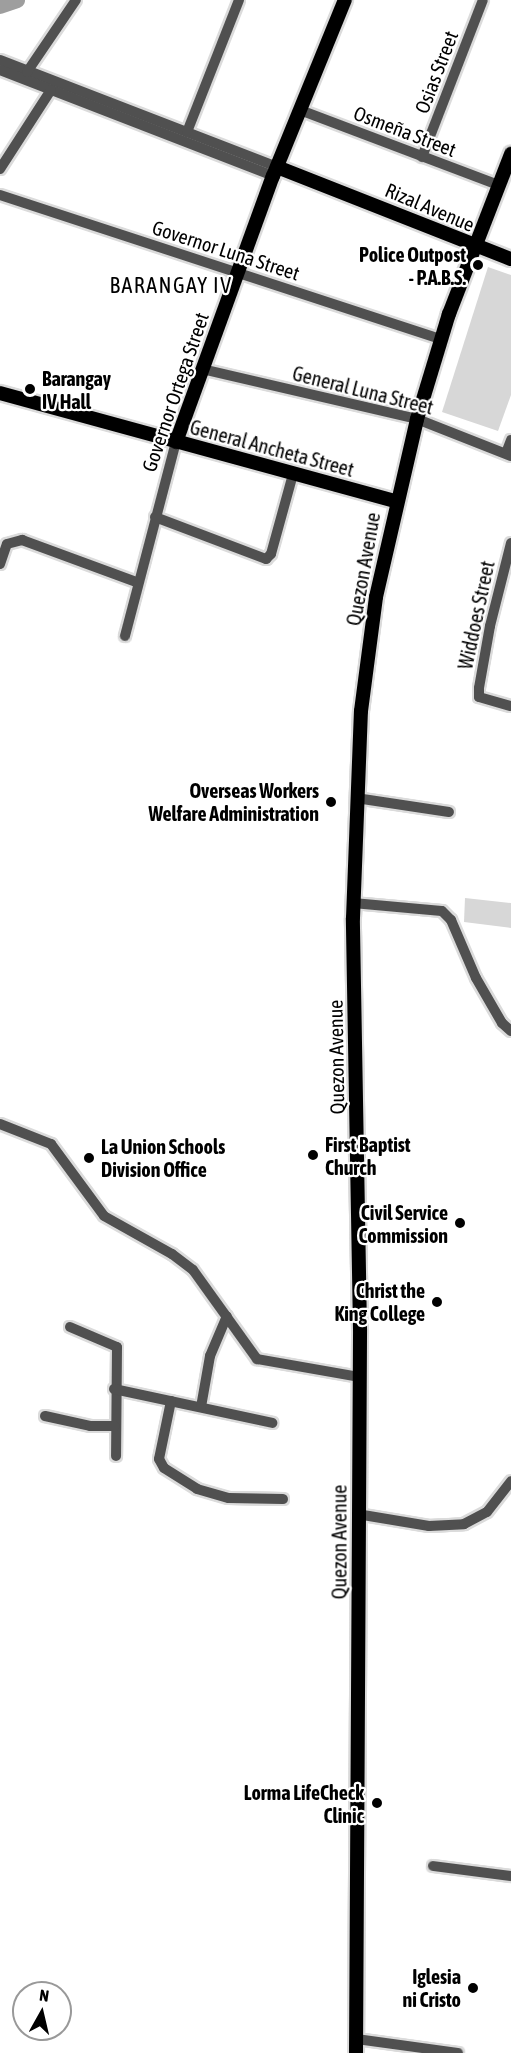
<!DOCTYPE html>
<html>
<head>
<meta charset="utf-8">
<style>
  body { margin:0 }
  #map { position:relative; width:511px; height:2053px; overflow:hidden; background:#fff; font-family:"Asap Condensed",sans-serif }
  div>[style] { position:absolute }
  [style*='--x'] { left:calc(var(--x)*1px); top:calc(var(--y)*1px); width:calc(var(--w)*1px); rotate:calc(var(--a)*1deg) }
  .green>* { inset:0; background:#d7d7d7 }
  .river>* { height:16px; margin:-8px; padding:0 8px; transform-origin:8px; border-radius:8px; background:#9e9e9e }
  .roads { filter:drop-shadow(2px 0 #dbdbdb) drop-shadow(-2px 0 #dbdbdb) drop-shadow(0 2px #dbdbdb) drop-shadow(0 -2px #dbdbdb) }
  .minor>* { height:10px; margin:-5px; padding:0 5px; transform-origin:5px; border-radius:5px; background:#505050 }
  .major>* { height:14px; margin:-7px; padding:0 7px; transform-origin:7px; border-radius:7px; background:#000 }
  .dots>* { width:16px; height:16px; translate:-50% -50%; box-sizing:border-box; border:3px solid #fff; border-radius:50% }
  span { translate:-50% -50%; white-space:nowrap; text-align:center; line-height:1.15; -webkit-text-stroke:4.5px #fff; paint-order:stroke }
  .street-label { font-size:20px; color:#000 }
  .poi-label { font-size:20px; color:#000; font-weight:700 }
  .right { translate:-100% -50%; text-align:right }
  .left { translate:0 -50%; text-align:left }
  .quarter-label { font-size:22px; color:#000; letter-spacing:1.5px }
  .north { position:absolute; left:12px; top:1981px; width:60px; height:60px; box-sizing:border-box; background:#fff; border:2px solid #999; border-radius:50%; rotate:8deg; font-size:16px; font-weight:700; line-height:24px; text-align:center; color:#000 }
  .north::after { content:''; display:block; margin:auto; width:21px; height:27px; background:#000; clip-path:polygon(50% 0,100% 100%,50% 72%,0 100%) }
</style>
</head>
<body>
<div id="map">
  <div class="green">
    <i style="clip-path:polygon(488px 267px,511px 275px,511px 395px,498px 431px,442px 412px)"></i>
    <i style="clip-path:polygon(465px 898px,511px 903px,511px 928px,464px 922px)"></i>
  </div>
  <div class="river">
    <i style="--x:0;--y:6;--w:18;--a:-19"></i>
  </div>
  <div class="roads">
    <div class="minor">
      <i style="--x:0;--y:60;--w:297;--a:21.1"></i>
      <i style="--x:0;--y:70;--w:293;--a:21.2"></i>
      <i style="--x:27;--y:72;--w:87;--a:-55.8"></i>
      <i style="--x:300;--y:110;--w:212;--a:20.7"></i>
      <i style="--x:187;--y:132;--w:142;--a:-68.5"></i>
      <i style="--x:422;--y:157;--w:168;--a:-68.8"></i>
      <i style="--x:0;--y:169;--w:94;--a:-57.2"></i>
      <i style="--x:0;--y:195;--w:464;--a:18.1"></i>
      <i style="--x:202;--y:369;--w:221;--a:13.1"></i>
      <i style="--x:417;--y:419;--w:101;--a:21.5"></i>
      <i style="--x:506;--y:453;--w:14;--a:-69"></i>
      <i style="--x:155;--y:517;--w:119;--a:20.7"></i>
      <i style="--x:266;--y:559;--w:7;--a:-45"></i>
      <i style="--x:271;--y:554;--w:83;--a:-74.6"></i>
      <i style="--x:511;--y:543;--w:86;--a:104.2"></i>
      <i style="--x:490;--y:626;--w:63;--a:100.1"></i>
      <i style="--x:479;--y:688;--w:9;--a:90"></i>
      <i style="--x:479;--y:697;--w:33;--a:16"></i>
      <i style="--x:0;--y:564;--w:21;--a:-71"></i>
      <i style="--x:7;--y:544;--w:16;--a:-15"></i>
      <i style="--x:22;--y:540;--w:121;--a:20.2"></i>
      <i style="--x:125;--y:636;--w:201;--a:-75.3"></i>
      <i style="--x:356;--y:798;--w:94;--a:8.6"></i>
      <i style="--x:353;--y:903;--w:89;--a:5.1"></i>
      <i style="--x:442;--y:911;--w:13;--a:45"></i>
      <i style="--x:451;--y:920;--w:63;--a:66.7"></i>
      <i style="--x:476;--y:978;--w:52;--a:60"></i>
      <i style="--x:502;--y:1023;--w:12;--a:42"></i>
      <i style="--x:0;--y:1124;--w:55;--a:21.4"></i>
      <i style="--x:51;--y:1144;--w:89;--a:53.6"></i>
      <i style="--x:104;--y:1216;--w:78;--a:29.2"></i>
      <i style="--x:172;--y:1254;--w:26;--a:37"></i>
      <i style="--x:193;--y:1270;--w:110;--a:54.3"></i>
      <i style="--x:257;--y:1359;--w:104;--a:10"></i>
      <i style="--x:70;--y:1327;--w:51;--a:23.1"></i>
      <i style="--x:117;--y:1347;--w:109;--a:90.5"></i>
      <i style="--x:114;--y:1389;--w:162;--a:12.1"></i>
      <i style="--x:171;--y:1401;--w:59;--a:101.7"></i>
      <i style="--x:159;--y:1459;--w:10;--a:61"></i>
      <i style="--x:164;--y:1468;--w:39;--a:32"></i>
      <i style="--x:197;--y:1489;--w:33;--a:16"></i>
      <i style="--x:229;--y:1498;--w:54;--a:1.1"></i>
      <i style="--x:201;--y:1407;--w:52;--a:-80"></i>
      <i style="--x:210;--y:1356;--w:43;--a:-67"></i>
      <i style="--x:45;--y:1416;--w:46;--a:12.5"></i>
      <i style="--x:90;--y:1426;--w:25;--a:0"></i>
      <i style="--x:357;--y:1514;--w:73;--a:9.5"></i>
      <i style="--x:429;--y:1526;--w:35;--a:-3"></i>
      <i style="--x:464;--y:1524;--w:26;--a:-28"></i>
      <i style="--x:487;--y:1512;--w:39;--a:-52"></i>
      <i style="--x:433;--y:1866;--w:79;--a:7.3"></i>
      <i style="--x:356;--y:2039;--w:103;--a:7.8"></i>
    </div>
    <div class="major">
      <i style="--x:277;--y:167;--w:251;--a:21.5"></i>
      <i style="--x:0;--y:393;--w:409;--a:15.3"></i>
      <i style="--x:176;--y:442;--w:283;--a:-70"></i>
      <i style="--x:273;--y:176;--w:190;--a:-67.8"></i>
      <i style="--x:356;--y:2053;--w:724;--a:-89.68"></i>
      <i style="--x:360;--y:1329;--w:411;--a:-91"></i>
      <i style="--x:353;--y:918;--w:207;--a:-87.8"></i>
      <i style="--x:361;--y:711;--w:115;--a:-82.5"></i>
      <i style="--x:376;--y:597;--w:183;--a:-77"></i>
      <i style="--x:417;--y:419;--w:110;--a:-73.1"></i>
      <i style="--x:449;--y:314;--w:172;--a:-68.8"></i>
    </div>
  </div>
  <div class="dots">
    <i style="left:478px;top:265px;background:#000"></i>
    <i style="left:30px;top:389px;background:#000"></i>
    <i style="left:331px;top:802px;background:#000"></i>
    <i style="left:313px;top:1155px;background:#000"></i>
    <i style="left:89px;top:1158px;background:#000"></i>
    <i style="left:460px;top:1223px;background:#000"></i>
    <i style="left:437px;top:1302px;background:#000"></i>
    <i style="left:377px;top:1803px;background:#000"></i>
    <i style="left:473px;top:1988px;background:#000"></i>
  </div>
  <div class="street-label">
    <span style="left:436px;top:72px;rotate:-69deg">Osias Street</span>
    <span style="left:405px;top:131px;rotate:21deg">Osmeña Street</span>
    <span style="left:430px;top:207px;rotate:23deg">Rizal Avenue</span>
    <span style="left:226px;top:250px;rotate:18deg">Governor Luna Street</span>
    <span style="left:363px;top:390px;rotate:14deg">General Luna Street</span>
    <span style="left:175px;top:392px;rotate:-71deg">Governor Ortega Street</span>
    <span style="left:272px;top:448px;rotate:15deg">General Ancheta Street</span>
    <span style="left:363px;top:569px;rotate:-80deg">Quezon Avenue</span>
    <span style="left:476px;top:615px;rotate:-78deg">Widdoes Street</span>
    <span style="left:336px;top:1057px;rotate:-91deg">Quezon Avenue</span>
    <span style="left:339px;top:1542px;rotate:-90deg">Quezon Avenue</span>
  </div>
  <div class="poi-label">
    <span class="right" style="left:466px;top:266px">Police Outpost<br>- P.A.B.S.</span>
    <span class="left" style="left:42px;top:390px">Barangay<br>IV Hall</span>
    <span class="right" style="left:319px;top:802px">Overseas Workers<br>Welfare Administration</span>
    <span class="left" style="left:325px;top:1156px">First Baptist<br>Church</span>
    <span class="left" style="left:101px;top:1158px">La Union Schools<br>Division Office</span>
    <span class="right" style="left:448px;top:1224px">Civil Service<br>Commission</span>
    <span class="right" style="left:425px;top:1302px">Christ the<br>King College</span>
    <span class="right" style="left:364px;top:1804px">Lorma LifeCheck<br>Clinic</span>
    <span class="right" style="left:461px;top:1988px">Iglesia<br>ni Cristo</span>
  </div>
  <div class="quarter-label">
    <span style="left:171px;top:286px">BARANGAY IV</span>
  </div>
  <div class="north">N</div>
</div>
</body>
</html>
